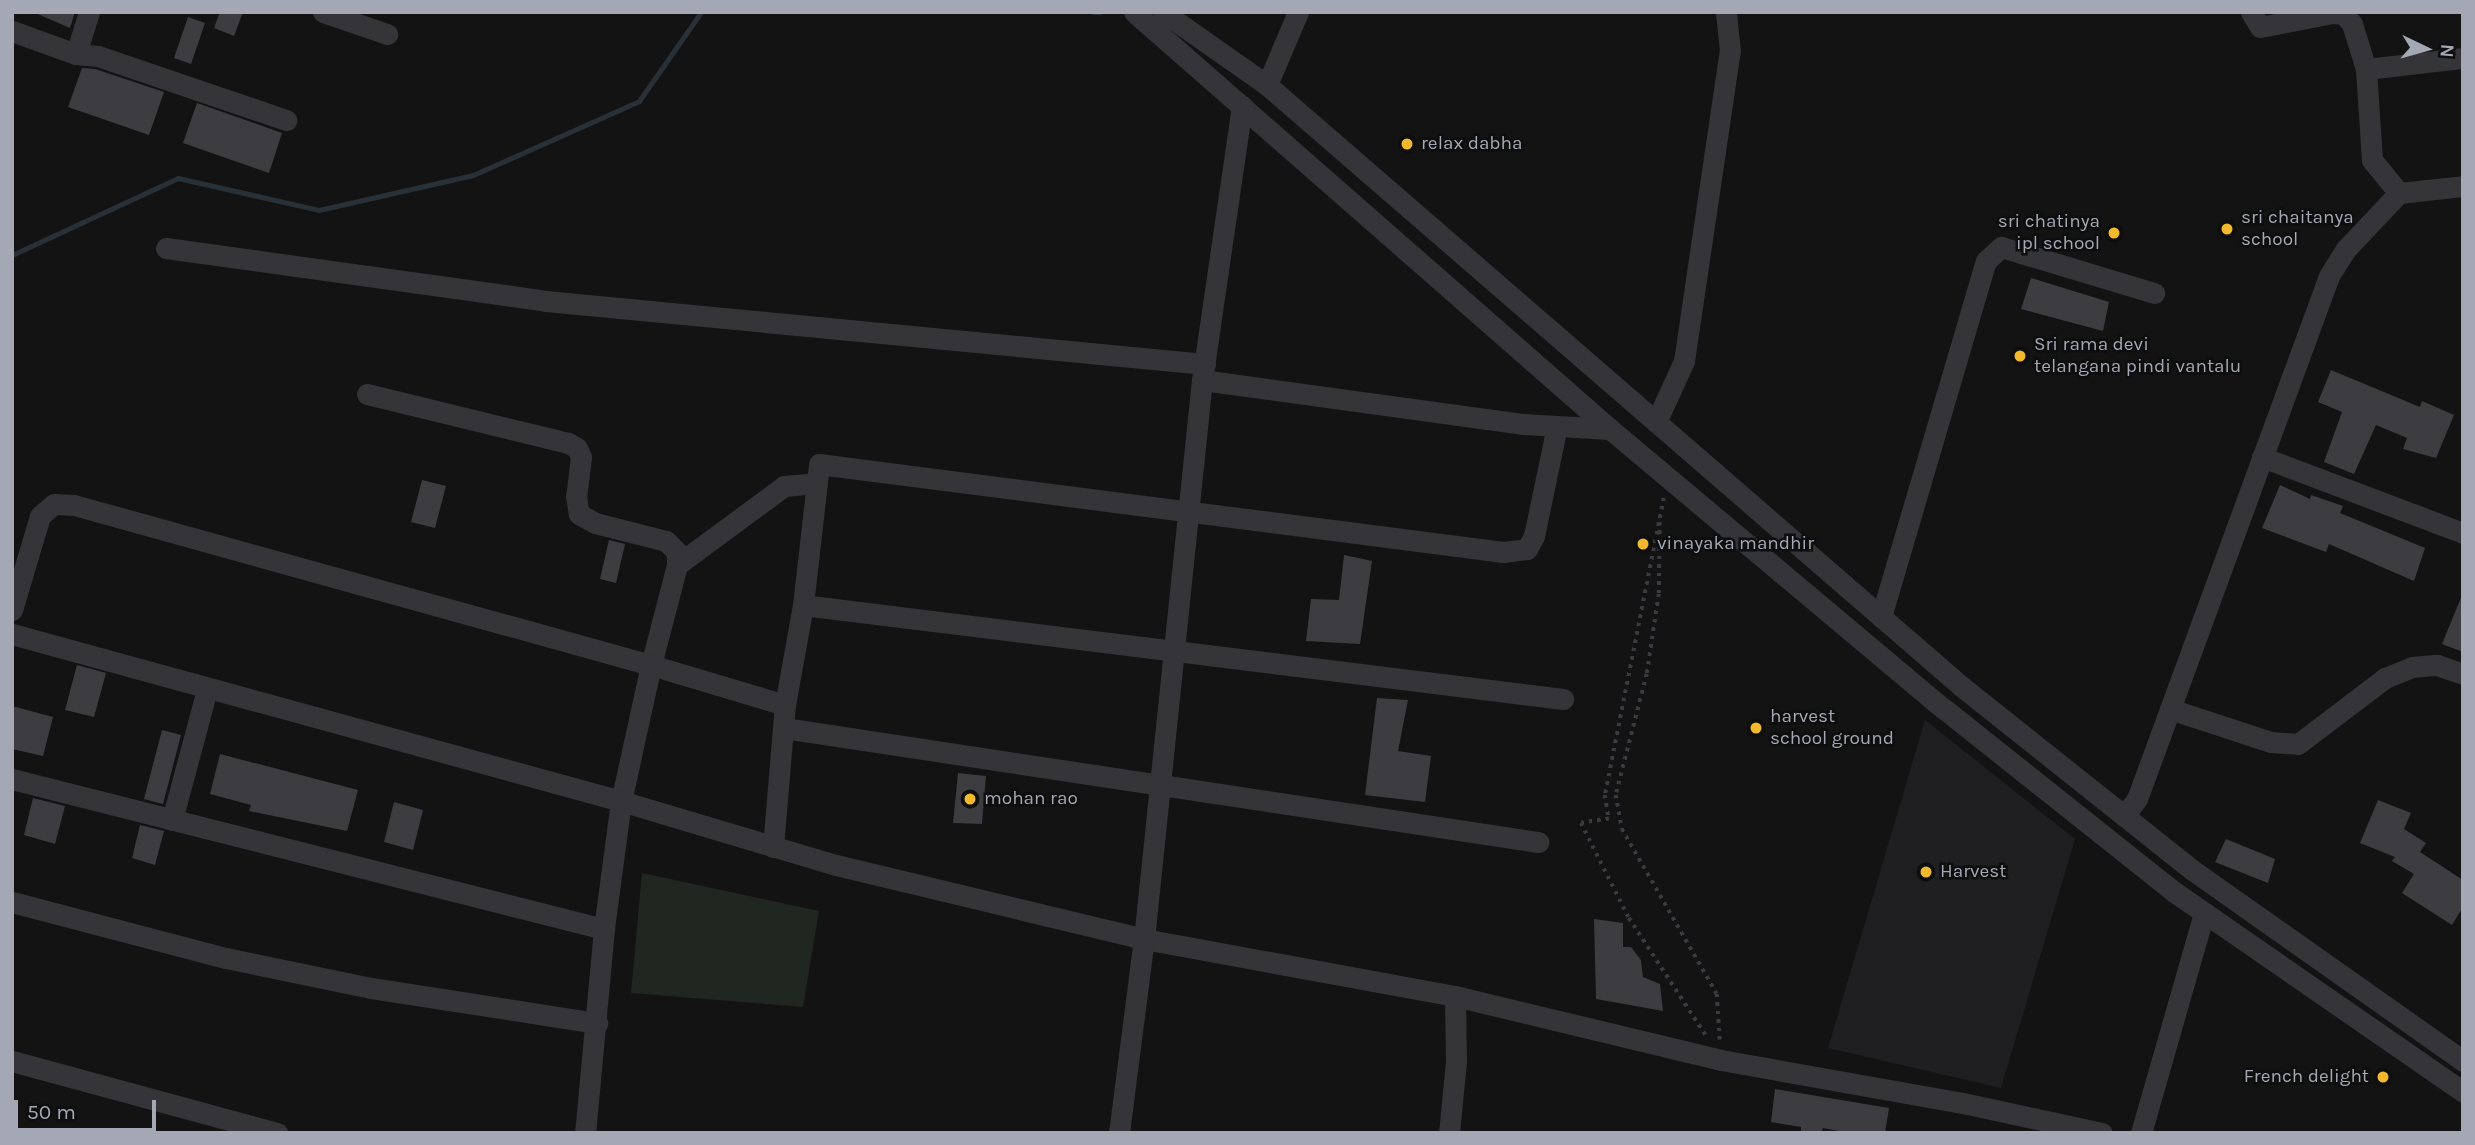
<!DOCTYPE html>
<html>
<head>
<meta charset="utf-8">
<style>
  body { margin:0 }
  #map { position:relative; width:2475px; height:1145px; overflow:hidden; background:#131314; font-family:Karla,sans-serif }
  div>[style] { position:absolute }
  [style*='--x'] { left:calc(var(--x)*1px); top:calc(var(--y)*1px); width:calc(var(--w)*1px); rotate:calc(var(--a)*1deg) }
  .built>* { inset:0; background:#1f1f21 }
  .green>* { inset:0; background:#1f2720 }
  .stream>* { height:5px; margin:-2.5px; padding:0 2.5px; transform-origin:2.5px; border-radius:2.5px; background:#293138 }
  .building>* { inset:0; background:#3d3d41 }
  .path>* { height:3.5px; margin-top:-1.75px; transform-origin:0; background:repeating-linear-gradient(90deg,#3a3b40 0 3.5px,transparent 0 8.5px) }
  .minor>* { height:21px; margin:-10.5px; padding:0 10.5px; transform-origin:10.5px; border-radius:10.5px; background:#343439 }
  .dots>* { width:19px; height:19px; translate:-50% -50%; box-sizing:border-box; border:4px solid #0e0e0f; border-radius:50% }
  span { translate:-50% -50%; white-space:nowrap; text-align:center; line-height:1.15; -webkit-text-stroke:5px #0e0e0f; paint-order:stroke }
  .poi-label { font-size:19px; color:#a4a8b5 }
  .left { translate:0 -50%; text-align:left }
  .right { translate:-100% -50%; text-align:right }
  .frame { position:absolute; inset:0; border:14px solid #a4a8b5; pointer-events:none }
  .north { position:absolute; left:2391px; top:14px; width:70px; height:70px; -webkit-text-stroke:5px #0e0e0f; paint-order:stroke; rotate:95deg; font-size:19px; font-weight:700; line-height:28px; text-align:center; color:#a4a8b5 }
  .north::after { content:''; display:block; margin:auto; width:24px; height:32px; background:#a4a8b5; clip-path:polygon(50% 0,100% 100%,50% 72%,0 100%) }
  .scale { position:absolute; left:14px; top:1100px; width:142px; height:32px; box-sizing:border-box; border:4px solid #a4a8b5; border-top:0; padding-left:9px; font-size:21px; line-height:24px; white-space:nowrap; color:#a4a8b5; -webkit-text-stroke:5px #0e0e0f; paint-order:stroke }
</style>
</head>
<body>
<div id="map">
  <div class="built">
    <i style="clip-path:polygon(1925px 720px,2075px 839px,2001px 1088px,1828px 1048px)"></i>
  </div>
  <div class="green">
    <i style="clip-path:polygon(642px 873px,819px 911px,803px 1007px,631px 993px)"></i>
  </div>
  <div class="stream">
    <i style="--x:1094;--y:12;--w:6;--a:0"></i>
    <i style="--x:12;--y:255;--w:183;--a:-24.9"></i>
    <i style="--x:178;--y:178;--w:145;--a:12.8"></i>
    <i style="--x:319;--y:210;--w:158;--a:-12.8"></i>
    <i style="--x:473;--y:175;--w:182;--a:-24"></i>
    <i style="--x:639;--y:101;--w:108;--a:-55.1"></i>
  </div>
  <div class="building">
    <i style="clip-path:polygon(33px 12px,75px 12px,70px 28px)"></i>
    <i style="clip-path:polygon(220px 12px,243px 12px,234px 36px,214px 28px)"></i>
    <i style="clip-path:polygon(188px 17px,205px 23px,191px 64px,174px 58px)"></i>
    <i style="clip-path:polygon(82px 68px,95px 69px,164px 92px,149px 135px,68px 107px)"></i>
    <i style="clip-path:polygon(197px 103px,282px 133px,269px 173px,183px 143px)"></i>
    <i style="clip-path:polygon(2031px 278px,2109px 302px,2103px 331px,2021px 309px)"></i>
    <i style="clip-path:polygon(2331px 370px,2420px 407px,2422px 401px,2454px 415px,2436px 458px,2403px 449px,2407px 438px,2376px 425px,2354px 474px,2324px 462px,2342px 412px,2318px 402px)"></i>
    <i style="clip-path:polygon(422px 480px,446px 486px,435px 528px,411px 522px)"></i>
    <i style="clip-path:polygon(2280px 485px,2310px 499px,2311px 495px,2343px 506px,2340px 513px,2425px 548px,2414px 581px,2329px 544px,2326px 552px,2262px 528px)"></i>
    <i style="clip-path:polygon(609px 540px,625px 544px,616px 583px,600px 579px)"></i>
    <i style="clip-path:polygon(1344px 555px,1372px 561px,1360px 644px,1306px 641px,1311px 599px,1339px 600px)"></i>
    <i style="clip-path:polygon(2462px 595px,2463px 595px,2463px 652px,2442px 644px)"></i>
    <i style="clip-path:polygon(77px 665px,106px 673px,94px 717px,65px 710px)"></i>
    <i style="clip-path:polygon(1377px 698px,1408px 700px,1398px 751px,1431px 756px,1425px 802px,1365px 795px)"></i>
    <i style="clip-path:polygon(12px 706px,53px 717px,43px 756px,12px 749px)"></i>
    <i style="clip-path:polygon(162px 730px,181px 735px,163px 804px,144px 799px)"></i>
    <i style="clip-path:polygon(220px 754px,358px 790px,347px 831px,249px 811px,251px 805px,210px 794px)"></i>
    <i style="clip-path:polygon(958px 773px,986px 776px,982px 824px,953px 823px)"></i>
    <i style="clip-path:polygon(33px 798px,65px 806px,55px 844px,24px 835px)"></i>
    <i style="clip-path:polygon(2378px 800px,2411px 813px,2404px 829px,2426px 843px,2420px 852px,2463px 880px,2463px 907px,2452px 925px,2402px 893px,2414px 874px,2392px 861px,2395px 857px,2360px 843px)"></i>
    <i style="clip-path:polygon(394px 802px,423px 810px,413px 850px,384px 842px)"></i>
    <i style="clip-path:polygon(140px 825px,164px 831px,155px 865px,132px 858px)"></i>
    <i style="clip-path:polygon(2226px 839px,2275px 859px,2268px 883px,2215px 862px)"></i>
    <i style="clip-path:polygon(1594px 919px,1623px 923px,1623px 947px,1631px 947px,1641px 960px,1643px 977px,1660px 984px,1663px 1011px,1596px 999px)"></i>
    <i style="clip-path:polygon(1775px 1089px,1889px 1108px,1885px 1133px,1849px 1133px,1823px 1128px,1821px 1133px,1801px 1133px,1801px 1127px,1771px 1122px)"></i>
  </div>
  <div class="path">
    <i style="--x:1664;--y:498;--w:303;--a:101.2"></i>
    <i style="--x:1605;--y:795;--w:24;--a:81"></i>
    <i style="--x:1609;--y:819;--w:28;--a:172"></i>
    <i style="--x:1581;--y:823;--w:106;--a:63.2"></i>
    <i style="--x:1629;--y:918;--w:142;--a:56.8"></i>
    <i style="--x:1660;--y:522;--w:72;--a:90.8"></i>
    <i style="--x:1659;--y:594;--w:81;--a:98.5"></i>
    <i style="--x:1647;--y:674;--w:125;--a:104.4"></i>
    <i style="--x:1616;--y:795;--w:35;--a:80"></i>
    <i style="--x:1622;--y:829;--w:190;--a:60.1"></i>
    <i style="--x:1717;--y:994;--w:46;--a:86.3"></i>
  </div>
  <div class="minor">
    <i style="--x:323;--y:12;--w:68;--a:19"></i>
    <i style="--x:1134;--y:12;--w:633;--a:41.22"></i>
    <i style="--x:1610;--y:429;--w:434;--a:40"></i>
    <i style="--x:1943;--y:708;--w:294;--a:38.5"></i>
    <i style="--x:2173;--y:891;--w:353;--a:34.7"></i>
    <i style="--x:1163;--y:12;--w:127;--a:35.1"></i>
    <i style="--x:1267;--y:85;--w:918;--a:40.89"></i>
    <i style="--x:1961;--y:686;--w:294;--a:38.5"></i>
    <i style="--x:2191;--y:869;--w:333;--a:35.2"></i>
    <i style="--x:2251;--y:12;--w:17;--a:59"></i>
    <i style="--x:2260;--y:27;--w:74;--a:-10.9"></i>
    <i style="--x:2333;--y:13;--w:11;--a:5"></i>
    <i style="--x:2344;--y:14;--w:13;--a:51"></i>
    <i style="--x:2352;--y:24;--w:47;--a:72.7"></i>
    <i style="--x:12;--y:31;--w:68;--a:19.8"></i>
    <i style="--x:76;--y:54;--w:22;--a:5"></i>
    <i style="--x:98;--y:56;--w:199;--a:18.8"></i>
    <i style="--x:76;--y:54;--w:44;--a:-72.8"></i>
    <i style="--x:1267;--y:85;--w:79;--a:-67"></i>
    <i style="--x:2399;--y:193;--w:64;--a:-6.2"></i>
    <i style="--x:166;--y:248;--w:384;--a:7.9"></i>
    <i style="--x:546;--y:301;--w:662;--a:5.46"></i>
    <i style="--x:1202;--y:380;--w:323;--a:7.8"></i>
    <i style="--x:1522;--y:424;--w:88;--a:3.3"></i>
    <i style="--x:367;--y:394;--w:207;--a:13.7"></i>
    <i style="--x:568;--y:443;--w:10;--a:29"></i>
    <i style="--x:577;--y:448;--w:10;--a:66"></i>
    <i style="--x:581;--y:457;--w:39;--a:97"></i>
    <i style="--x:576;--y:496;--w:18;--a:81"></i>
    <i style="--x:579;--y:514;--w:18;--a:29"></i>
    <i style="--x:595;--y:523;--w:73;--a:14.2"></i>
    <i style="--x:666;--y:541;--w:16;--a:45"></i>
    <i style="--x:677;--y:552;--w:13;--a:90"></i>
    <i style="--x:677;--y:565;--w:103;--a:104.6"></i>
    <i style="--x:651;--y:665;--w:139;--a:102.4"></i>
    <i style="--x:621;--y:801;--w:129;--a:97.6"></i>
    <i style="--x:604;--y:929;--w:205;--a:95.3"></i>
    <i style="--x:1656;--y:422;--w:67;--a:-65.3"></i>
    <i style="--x:1684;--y:361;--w:313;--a:-81.6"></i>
    <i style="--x:1730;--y:51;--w:39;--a:-96"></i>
    <i style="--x:2262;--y:457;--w:215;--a:20.7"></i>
    <i style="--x:677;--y:565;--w:133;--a:-36.4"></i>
    <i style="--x:784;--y:486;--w:33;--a:-5"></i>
    <i style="--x:803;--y:605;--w:766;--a:7.05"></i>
    <i style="--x:12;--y:610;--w:98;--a:-73.4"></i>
    <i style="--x:40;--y:516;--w:18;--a:-41"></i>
    <i style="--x:54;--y:504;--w:20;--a:3"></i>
    <i style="--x:74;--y:505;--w:599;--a:15.5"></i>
    <i style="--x:651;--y:665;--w:140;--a:16.6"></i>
    <i style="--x:1881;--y:617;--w:371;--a:-73.6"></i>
    <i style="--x:1986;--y:261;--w:21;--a:-43"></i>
    <i style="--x:2001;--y:247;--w:160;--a:16.7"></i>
    <i style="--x:12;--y:634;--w:631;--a:15.33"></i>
    <i style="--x:621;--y:801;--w:224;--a:16.6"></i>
    <i style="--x:836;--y:865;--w:317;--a:13.5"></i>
    <i style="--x:1144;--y:939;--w:316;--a:10.4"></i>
    <i style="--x:1455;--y:996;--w:274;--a:13.5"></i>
    <i style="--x:1721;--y:1060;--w:246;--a:10.1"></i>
    <i style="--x:1963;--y:1103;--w:142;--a:12.2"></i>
    <i style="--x:2170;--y:709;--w:106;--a:18.1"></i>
    <i style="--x:2271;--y:742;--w:27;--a:4"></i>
    <i style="--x:2298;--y:744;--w:109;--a:-37.2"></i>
    <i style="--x:2385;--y:678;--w:29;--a:-22"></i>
    <i style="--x:2412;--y:667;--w:25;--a:-5"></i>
    <i style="--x:2437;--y:665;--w:28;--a:19"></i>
    <i style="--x:784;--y:728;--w:763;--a:8.6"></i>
    <i style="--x:12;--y:779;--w:611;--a:14.22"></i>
    <i style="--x:2124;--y:816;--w:21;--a:-53"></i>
    <i style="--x:2137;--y:799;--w:557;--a:-69.84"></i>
    <i style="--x:2329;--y:276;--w:32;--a:-58"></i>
    <i style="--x:2346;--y:249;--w:77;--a:-46.6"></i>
    <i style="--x:2399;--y:193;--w:43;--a:-129.3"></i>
    <i style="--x:2372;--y:160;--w:91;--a:-93.8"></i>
    <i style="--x:2366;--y:69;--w:98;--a:-6.5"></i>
    <i style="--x:172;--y:820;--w:136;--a:-75"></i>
    <i style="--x:773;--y:847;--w:143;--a:-85.2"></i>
    <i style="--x:785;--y:705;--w:102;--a:-79.8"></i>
    <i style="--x:803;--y:605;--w:142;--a:-83.5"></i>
    <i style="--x:819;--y:464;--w:690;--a:7.33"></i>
    <i style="--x:1503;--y:552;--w:24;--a:-7"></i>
    <i style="--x:1527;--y:549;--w:15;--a:-62"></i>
    <i style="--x:1534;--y:536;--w:112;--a:-78.2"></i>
    <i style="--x:12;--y:902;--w:221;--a:14.7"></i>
    <i style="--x:226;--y:958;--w:148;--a:11.7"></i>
    <i style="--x:371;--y:988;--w:229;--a:8.8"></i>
    <i style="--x:12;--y:1061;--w:275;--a:15.2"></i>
    <i style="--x:1119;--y:1133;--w:196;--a:-82.7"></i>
    <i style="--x:1144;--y:939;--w:562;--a:-84.08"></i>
    <i style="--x:1202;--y:380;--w:277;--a:-81.7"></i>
    <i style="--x:1449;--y:1133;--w:72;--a:-84.4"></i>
    <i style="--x:1456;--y:1061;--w:65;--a:-90.9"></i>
    <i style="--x:2141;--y:1133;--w:229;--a:-74"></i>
  </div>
  <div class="dots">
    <i style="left:1407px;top:144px;background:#f2b92d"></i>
    <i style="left:2227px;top:229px;background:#f2b92d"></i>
    <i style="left:2114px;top:233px;background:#f2b92d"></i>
    <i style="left:2020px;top:356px;background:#f2b92d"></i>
    <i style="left:1643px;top:544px;background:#f2b92d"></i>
    <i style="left:1756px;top:728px;background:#f2b92d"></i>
    <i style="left:970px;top:799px;background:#f2b92d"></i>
    <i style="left:1926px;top:872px;background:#f2b92d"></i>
    <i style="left:2383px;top:1077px;background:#f2b92d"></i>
  </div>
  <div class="poi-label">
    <span class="left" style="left:1421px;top:144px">relax dabha</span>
    <span class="left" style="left:2241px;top:229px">sri chaitanya<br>school</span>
    <span class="right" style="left:2100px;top:233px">sri chatinya<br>ipl school</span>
    <span class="left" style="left:2034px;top:356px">Sri rama devi<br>telangana pindi vantalu</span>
    <span class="left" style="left:1657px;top:544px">vinayaka mandhir</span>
    <span class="left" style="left:1770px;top:728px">harvest<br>school ground</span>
    <span class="left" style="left:984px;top:799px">mohan rao</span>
    <span class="left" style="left:1940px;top:872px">Harvest</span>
    <span class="right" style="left:2369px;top:1077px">French delight</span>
  </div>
  <div class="frame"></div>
  <div class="north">N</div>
  <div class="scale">50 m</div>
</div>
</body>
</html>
